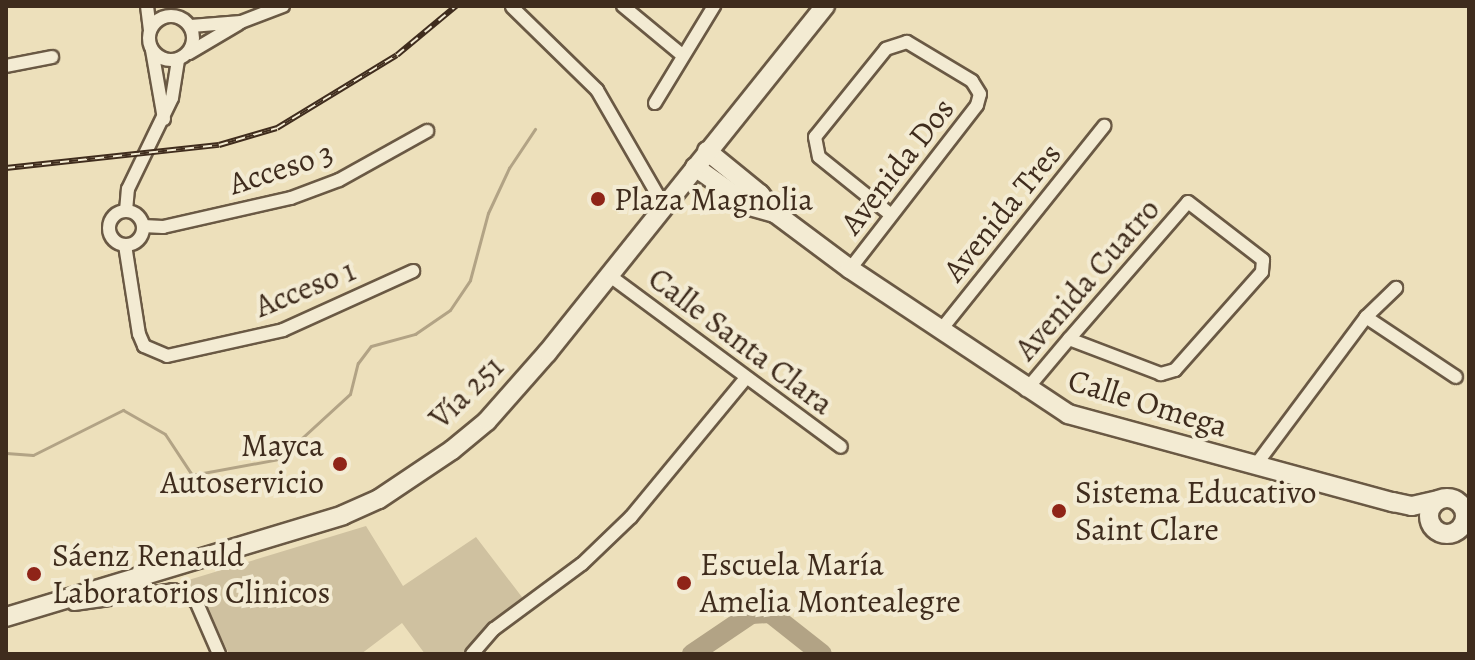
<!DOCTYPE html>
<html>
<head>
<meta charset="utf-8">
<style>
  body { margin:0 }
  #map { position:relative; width:1475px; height:660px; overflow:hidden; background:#ede0bb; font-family:Alegreya,serif }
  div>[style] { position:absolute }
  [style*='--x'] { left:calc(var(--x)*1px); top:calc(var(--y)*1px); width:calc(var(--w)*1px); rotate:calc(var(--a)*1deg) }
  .green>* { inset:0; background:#cfc1a0 }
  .stream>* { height:3px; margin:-1.5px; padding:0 1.5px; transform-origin:1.5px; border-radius:1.5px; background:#b2a385 }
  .river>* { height:20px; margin:-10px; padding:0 10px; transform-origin:10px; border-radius:10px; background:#b2a385 }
  .roads { filter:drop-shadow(2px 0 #6a5944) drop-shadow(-2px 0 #6a5944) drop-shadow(0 2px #6a5944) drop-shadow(0 -2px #6a5944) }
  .street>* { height:12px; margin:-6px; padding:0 6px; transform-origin:6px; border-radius:6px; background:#f3ebd3 }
  .street>.ring { margin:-6px; padding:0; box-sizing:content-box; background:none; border:12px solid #f3ebd3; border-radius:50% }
  .secondary>* { height:18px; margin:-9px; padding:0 9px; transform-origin:9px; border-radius:9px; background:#f3ebd3 }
  .secondary>.ring { margin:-9px; padding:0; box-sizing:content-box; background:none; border:18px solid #f3ebd3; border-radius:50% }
  .rail>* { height:6px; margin-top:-3px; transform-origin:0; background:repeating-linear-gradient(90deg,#f3ebd3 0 9px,#3f2c1d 0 18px); box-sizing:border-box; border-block:2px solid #3f2c1d }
  .dots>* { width:22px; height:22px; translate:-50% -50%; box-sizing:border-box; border:4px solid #f3ebd3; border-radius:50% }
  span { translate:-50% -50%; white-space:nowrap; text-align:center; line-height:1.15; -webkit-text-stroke:8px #f3ebd3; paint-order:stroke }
  .street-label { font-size:32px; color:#3f2c1d }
  .poi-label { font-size:32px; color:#3f2c1d }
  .left { translate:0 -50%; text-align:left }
  .right { translate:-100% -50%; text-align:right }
  .frame { position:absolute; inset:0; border:8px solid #3f2c1d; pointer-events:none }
</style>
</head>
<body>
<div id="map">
  <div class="green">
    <i style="clip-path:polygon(366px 526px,403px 586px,476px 537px,525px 601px,491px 625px,464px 654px,425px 654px,402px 623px,361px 654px,229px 654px,203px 599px,172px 585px)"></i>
  </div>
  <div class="stream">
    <i style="--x:6;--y:453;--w:27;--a:4"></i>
    <i style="--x:33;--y:455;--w:101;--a:-26.6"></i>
    <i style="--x:123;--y:410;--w:48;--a:29.7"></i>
    <i style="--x:165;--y:434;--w:49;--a:56.6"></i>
    <i style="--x:192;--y:475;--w:88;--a:-10.4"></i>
    <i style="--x:279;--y:459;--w:96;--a:-42.5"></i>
    <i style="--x:350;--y:394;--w:32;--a:-76"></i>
    <i style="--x:358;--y:363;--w:21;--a:-53"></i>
    <i style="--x:371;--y:346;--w:46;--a:-15.3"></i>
    <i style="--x:415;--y:334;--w:42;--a:-34.4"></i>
    <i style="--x:450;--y:310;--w:36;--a:-56"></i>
    <i style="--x:470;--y:280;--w:69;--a:-75"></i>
    <i style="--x:488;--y:213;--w:50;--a:-65"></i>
    <i style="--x:509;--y:168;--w:47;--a:-56.3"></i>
  </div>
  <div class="river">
    <i style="--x:692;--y:654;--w:71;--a:-34.1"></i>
    <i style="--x:751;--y:614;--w:19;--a:-3"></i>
    <i style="--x:770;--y:613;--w:66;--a:38.3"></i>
  </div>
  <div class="roads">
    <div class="street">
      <i style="--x:147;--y:6;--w:24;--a:83"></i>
      <i style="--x:623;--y:6;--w:75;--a:39.6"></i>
      <i style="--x:512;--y:7;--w:119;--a:44.3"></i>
      <i style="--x:597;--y:90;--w:134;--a:60"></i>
      <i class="ring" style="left:149px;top:16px;width:32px;height:32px"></i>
      <i style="--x:191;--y:26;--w:50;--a:-4.6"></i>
      <i style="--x:241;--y:22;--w:45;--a:-20.9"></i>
      <i style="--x:152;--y:50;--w:70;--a:80.1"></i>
      <i style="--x:189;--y:53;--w:57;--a:-30.6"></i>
      <i style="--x:6;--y:66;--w:47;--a:-11.1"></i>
      <i style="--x:655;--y:103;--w:114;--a:-58.7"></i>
      <i style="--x:126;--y:211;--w:22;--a:-85"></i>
      <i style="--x:128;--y:189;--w:101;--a:-64.2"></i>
      <i style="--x:172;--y:98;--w:39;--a:-81"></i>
      <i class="ring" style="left:109px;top:211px;width:22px;height:22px"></i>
      <i style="--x:143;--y:226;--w:20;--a:3"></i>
      <i style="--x:163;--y:227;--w:131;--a:-12.8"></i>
      <i style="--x:291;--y:198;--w:51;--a:-20.6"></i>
      <i style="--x:339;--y:180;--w:101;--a:-29.1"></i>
      <i style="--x:125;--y:245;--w:90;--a:81.1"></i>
      <i style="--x:139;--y:334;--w:13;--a:67"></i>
      <i style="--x:144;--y:346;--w:25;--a:23"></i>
      <i style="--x:167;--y:356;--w:119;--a:-12.6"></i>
      <i style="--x:283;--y:330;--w:143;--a:-24.4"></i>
      <i style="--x:850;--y:269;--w:207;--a:-52.2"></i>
      <i style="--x:977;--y:105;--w:11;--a:-75"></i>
      <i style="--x:980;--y:94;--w:15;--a:-122"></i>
      <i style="--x:972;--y:81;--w:76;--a:-149"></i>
      <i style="--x:907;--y:42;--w:22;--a:162"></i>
      <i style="--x:886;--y:49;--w:113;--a:128.9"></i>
      <i style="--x:815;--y:137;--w:20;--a:79"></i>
      <i style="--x:819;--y:157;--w:91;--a:38.8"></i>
      <i style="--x:610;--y:276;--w:287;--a:36.5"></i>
      <i style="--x:1366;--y:317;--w:108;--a:33.7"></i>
      <i style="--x:940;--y:331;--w:263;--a:-51.3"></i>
      <i style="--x:1026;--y:390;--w:67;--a:-49.9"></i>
      <i style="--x:1069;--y:339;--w:181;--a:-49"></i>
      <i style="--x:1188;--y:202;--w:95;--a:37.7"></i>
      <i style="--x:1263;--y:260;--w:12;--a:95"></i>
      <i style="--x:1262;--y:272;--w:131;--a:131.6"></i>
      <i style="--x:1175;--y:370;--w:15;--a:164"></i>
      <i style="--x:1161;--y:374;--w:98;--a:-159.2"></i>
      <i style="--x:1255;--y:466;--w:186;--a:-53.3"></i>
      <i style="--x:1366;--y:317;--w:42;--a:-44"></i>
      <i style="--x:74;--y:604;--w:100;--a:-8"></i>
      <i style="--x:173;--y:590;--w:25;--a:26"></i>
      <i style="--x:196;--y:601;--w:58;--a:66.5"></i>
      <i style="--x:472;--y:654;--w:33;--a:-49"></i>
      <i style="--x:494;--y:629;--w:109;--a:-36.5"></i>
      <i style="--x:582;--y:564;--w:68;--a:-43.8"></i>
      <i style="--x:631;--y:517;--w:180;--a:-50.4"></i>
    </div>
    <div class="secondary">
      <i style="--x:707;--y:151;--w:68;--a:39.1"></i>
      <i style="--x:760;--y:194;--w:24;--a:52"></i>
      <i style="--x:775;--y:213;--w:94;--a:36.7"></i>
      <i style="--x:850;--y:269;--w:262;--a:33.6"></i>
      <i style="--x:1068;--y:414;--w:337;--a:15.2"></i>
      <i style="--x:1393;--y:502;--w:19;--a:12"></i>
      <i style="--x:1412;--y:506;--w:27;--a:-13"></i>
      <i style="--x:695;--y:167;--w:67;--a:35.3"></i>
      <i style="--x:750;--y:206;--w:26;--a:16"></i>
      <i class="ring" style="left:1429px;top:498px;width:18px;height:18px"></i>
      <i style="--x:6;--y:617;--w:352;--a:-16.8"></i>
      <i style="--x:343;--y:515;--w:39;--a:-24"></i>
      <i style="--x:379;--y:499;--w:88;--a:-33.9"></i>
      <i style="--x:452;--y:450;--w:45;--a:-39.6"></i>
      <i style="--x:487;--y:421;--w:91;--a:-48.6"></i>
      <i style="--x:547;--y:353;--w:445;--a:-51.3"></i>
    </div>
  </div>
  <div class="rail">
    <i style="--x:6;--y:168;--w:214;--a:-6.2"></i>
    <i style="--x:219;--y:145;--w:60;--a:-16.3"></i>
    <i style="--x:277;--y:128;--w:140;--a:-31.3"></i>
    <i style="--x:397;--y:55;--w:77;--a:-39.7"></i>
  </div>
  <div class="dots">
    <i style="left:598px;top:199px;background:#8f2418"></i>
    <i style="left:340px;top:464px;background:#8f2418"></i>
    <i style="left:1059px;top:511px;background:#8f2418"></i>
    <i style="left:34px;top:574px;background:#8f2418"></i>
    <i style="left:684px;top:583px;background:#8f2418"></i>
  </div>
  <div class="street-label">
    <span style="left:897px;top:166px;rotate:-52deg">Avenida Dos</span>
    <span style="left:281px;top:168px;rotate:-18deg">Acceso 3</span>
    <span style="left:1002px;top:212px;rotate:-51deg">Avenida Tres</span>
    <span style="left:1087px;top:279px;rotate:-49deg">Avenida Cuatro</span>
    <span style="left:305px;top:288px;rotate:-22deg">Acceso 1</span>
    <span style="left:741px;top:341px;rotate:37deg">Calle Santa Clara</span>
    <span style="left:466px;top:392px;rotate:-44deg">Vía 251</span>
    <span style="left:1148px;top:403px;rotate:17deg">Calle Omega</span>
  </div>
  <div class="poi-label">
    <span class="left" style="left:614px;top:199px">Plaza Magnolia</span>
    <span class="right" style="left:324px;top:464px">Mayca<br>Autoservicio</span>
    <span class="left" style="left:1075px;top:511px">Sistema Educativo<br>Saint Clare</span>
    <span class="left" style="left:52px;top:574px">Sáenz Renauld<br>Laboratorios Clinicos</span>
    <span class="left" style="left:700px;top:583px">Escuela María<br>Amelia Montealegre</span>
  </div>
  <div class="frame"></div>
</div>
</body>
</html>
